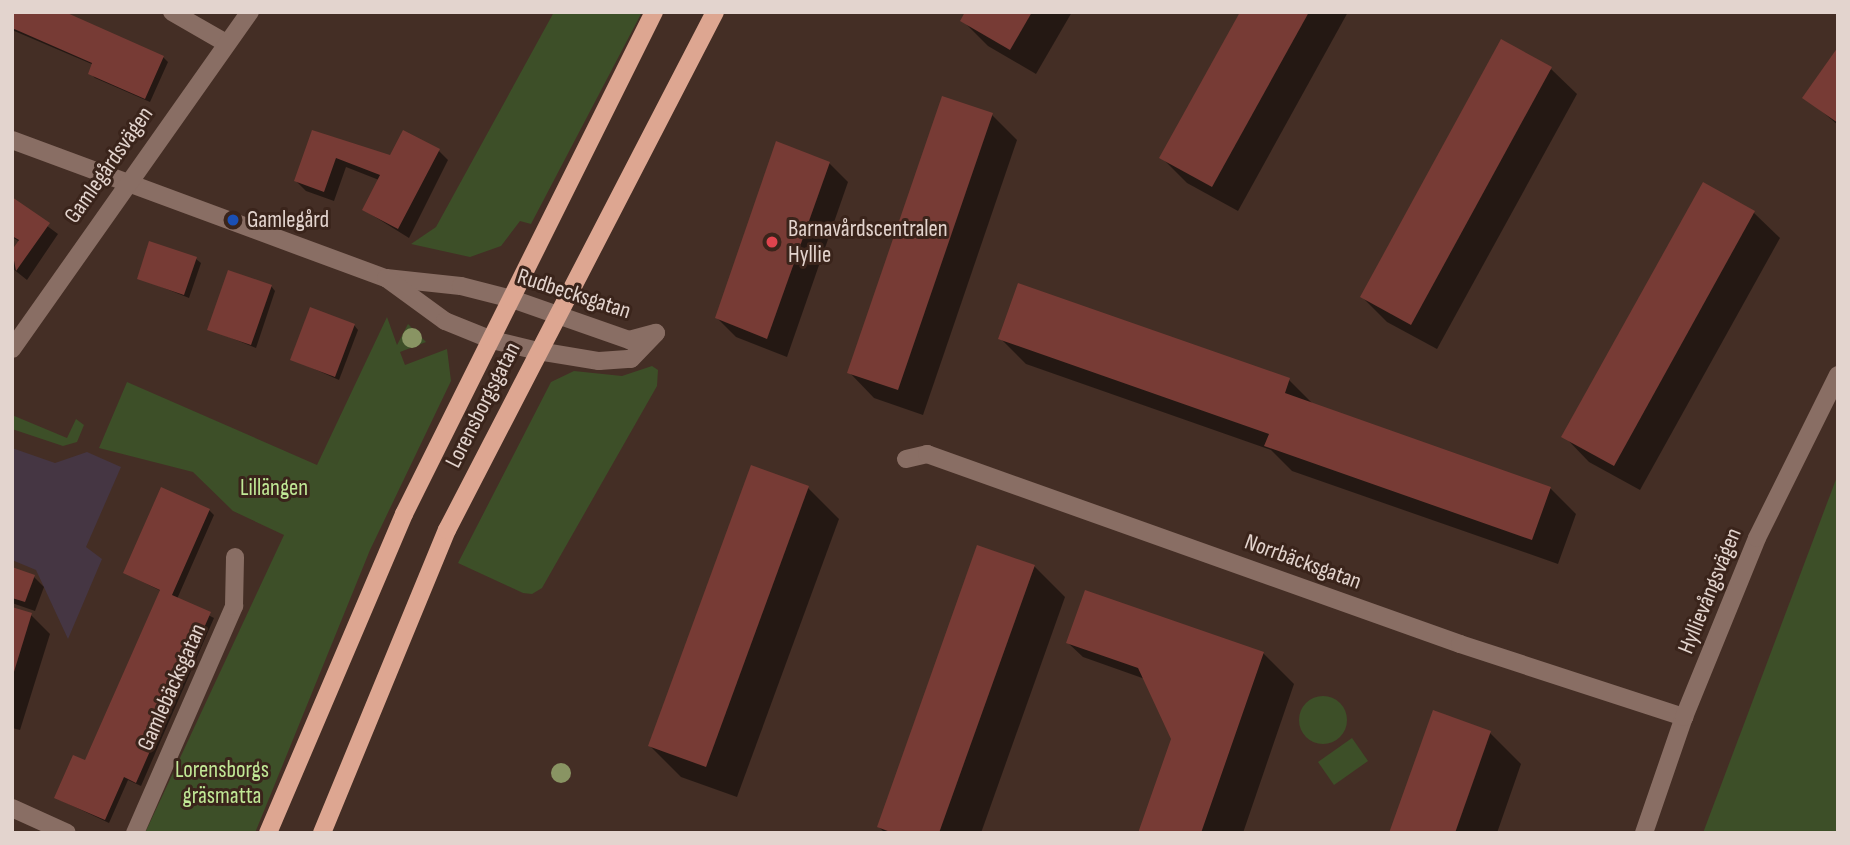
<!DOCTYPE html>
<html>
<head>
<meta charset="utf-8">
<style>
  body { margin:0 }
  #map { position:relative; width:1850px; height:845px; overflow:hidden; background:#442e25; font-family:"Sofia Sans Condensed",sans-serif }
  div>[style] { position:absolute }
  [style*='--x'] { left:calc(var(--x)*1px); top:calc(var(--y)*1px); width:calc(var(--w)*1px); rotate:calc(var(--a)*1deg) }
  .education>* { inset:0; background:#453643 }
  .green>* { inset:0; background:#3d4f28 }
  .round { border-radius:50% }
  .shadow>* { inset:0; background:#0007 }
  .building>* { inset:0; background:#773b35 }
  .minor>* { height:18px; margin:-9px; padding:0 9px; transform-origin:9px; border-radius:9px; background:#896e64 }
  .major>* { height:18px; margin:-9px; padding:0 9px; transform-origin:9px; border-radius:9px; background:#dda691 }
  .trees>* { width:20px; height:20px; margin:-10px; border-radius:50%; background:#899463 }
  .dots>* { width:19px; height:19px; translate:-50% -50%; box-sizing:border-box; border:4px solid #3a241b; border-radius:50% }
  span { translate:-50% -50%; white-space:nowrap; text-align:center; line-height:1.15; -webkit-text-stroke:6px #3a241b; paint-order:stroke }
  .street-label { font-size:23px; color:#e3d4ce }
  .poi-label { font-size:23px; color:#e3d4ce }
  .left { translate:0 -50%; text-align:left }
  .park-label { font-size:23px; color:#c1e896 }
  .frame { position:absolute; inset:0; border:14px solid #e3d4ce; pointer-events:none }
</style>
</head>
<body>
<div id="map">
  <div class="education">
    <i style="clip-path:polygon(12px 448px,55px 463px,87px 452px,121px 467px,86px 547px,102px 559px,68px 639px,36px 570px,12px 560px)"></i>
  </div>
  <div class="green">
    <i style="clip-path:polygon(554px 12px,642px 12px,531px 224px,520px 221px,501px 246px,470px 257px,411px 244px,436px 227px)"></i>
    <i style="clip-path:polygon(387px 317px,397px 345px,408px 324px,426px 342px,400px 352px,405px 365px,447px 349px,451px 381px,370px 550px,255px 833px,145px 833px,284px 535px,233px 511px,193px 472px,99px 448px,127px 382px,317px 465px)"></i>
    <i style="clip-path:polygon(652px 366px,658px 370px,657px 386px,542px 588px,532px 594px,523px 593px,458px 563px,551px 382px,574px 371px,622px 376px)"></i>
    <i style="clip-path:polygon(12px 415px,67px 438px,76px 419px,84px 425px,77px 442px,63px 446px,12px 429px)"></i>
    <i style="clip-path:polygon(1838px 474px,1838px 833px,1703px 833px)"></i>
    <i class="round" style="left:1299px;top:696px;width:48px;height:48px"></i>
    <i style="clip-path:polygon(1352px 738px,1368px 761px,1334px 785px,1318px 762px)"></i>
  </div>
  <div class="shadow">
    <i style="clip-path:polygon(12px 12px,61px 12px,163px 57px,168px 62px,150px 102px,95px 78px,90px 73px,94px 65px,12px 30px)"></i>
    <i style="clip-path:polygon(967px 12px,1072px 12px,1036px 74px,988px 46px,963px 21px)"></i>
    <i style="clip-path:polygon(1242px 12px,1348px 12px,1238px 211px,1187px 183px,1161px 157px)"></i>
    <i style="clip-path:polygon(1838px 50px,1838px 125px,1805px 97px)"></i>
    <i style="clip-path:polygon(1551px 69px,1577px 94px,1437px 349px,1387px 322px,1362px 297px)"></i>
    <i style="clip-path:polygon(992px 115px,1017px 140px,923px 415px,874px 398px,849px 372px)"></i>
    <i style="clip-path:polygon(313px 133px,391px 157px,438px 150px,448px 160px,409px 238px,364px 210px,379px 180px,346px 167px,334px 201px,306px 191px,296px 181px)"></i>
    <i style="clip-path:polygon(829px 163px,848px 182px,787px 357px,736px 337px,717px 318px)"></i>
    <i style="clip-path:polygon(1703px 184px,1754px 213px,1780px 238px,1640px 490px,1589px 462px,1564px 436px)"></i>
    <i style="clip-path:polygon(12px 200px,58px 234px,27px 280px,12px 268px,12px 253px,20px 242px,12px 237px)"></i>
    <i style="clip-path:polygon(196px 259px,201px 263px,189px 298px,139px 278px)"></i>
    <i style="clip-path:polygon(271px 286px,275px 291px,256px 348px,209px 329px)"></i>
    <i style="clip-path:polygon(354px 325px,358px 330px,339px 380px,292px 359px)"></i>
    <i style="clip-path:polygon(1000px 338px,1289px 380px,1315px 406px,1550px 488px,1576px 514px,1558px 564px,1292px 471px,1271px 450px,1026px 364px)"></i>
    <i style="clip-path:polygon(808px 488px,839px 519px,737px 797px,681px 777px,650px 746px)"></i>
    <i style="clip-path:polygon(209px 510px,214px 515px,177px 599px,214px 618px,141px 786px,128px 780px,109px 823px,56px 798px,86px 762px,161px 591px,125px 573px)"></i>
    <i style="clip-path:polygon(1034px 566px,1065px 597px,981px 833px,885px 833px,879px 827px)"></i>
    <i style="clip-path:polygon(12px 569px,34px 577px,44px 587px,35px 611px,12px 603px)"></i>
    <i style="clip-path:polygon(12px 609px,31px 615px,50px 634px,20px 730px,12px 728px)"></i>
    <i style="clip-path:polygon(1068px 643px,1263px 653px,1294px 684px,1243px 833px,1140px 833px,1173px 738px,1145px 679px,1083px 657px)"></i>
    <i style="clip-path:polygon(1490px 733px,1521px 764px,1497px 833px,1391px 833px)"></i>
  </div>
  <div class="building">
    <i style="clip-path:polygon(12px 12px,65px 12px,164px 56px,145px 99px,88px 74px,92px 63px,12px 28px)"></i>
    <i style="clip-path:polygon(965px 12px,1032px 12px,1010px 50px,960px 21px)"></i>
    <i style="clip-path:polygon(1240px 12px,1309px 12px,1212px 187px,1159px 158px)"></i>
    <i style="clip-path:polygon(1501px 39px,1552px 67px,1411px 325px,1360px 297px)"></i>
    <i style="clip-path:polygon(1838px 47px,1838px 123px,1802px 98px)"></i>
    <i style="clip-path:polygon(942px 96px,993px 113px,898px 390px,847px 373px)"></i>
    <i style="clip-path:polygon(312px 130px,390px 155px,403px 130px,440px 149px,398px 229px,362px 210px,380px 175px,336px 158px,324px 192px,294px 181px)"></i>
    <i style="clip-path:polygon(776px 141px,830px 162px,767px 339px,715px 318px)"></i>
    <i style="clip-path:polygon(1703px 182px,1755px 211px,1614px 466px,1561px 437px)"></i>
    <i style="clip-path:polygon(12px 197px,50px 223px,16px 271px,12px 250px,19px 240px,12px 236px)"></i>
    <i style="clip-path:polygon(149px 241px,197px 257px,184px 295px,137px 279px)"></i>
    <i style="clip-path:polygon(228px 270px,272px 285px,251px 345px,207px 330px)"></i>
    <i style="clip-path:polygon(1018px 283px,1290px 378px,1285px 393px,1551px 487px,1532px 540px,1264px 446px,1269px 434px,998px 339px)"></i>
    <i style="clip-path:polygon(310px 307px,355px 324px,335px 377px,290px 360px)"></i>
    <i style="clip-path:polygon(751px 465px,809px 486px,706px 767px,648px 746px)"></i>
    <i style="clip-path:polygon(161px 487px,210px 509px,172px 595px,211px 612px,136px 783px,124px 777px,105px 820px,54px 798px,73px 755px,85px 760px,160px 590px,123px 573px)"></i>
    <i style="clip-path:polygon(977px 545px,1035px 565px,939px 833px,893px 833px,877px 827px)"></i>
    <i style="clip-path:polygon(12px 567px,35px 575px,25px 602px,12px 598px)"></i>
    <i style="clip-path:polygon(1085px 590px,1264px 652px,1201px 833px,1138px 833px,1171px 739px,1138px 668px,1066px 643px)"></i>
    <i style="clip-path:polygon(12px 607px,32px 613px,13px 675px,12px 675px)"></i>
    <i style="clip-path:polygon(1433px 710px,1491px 731px,1455px 833px,1389px 833px)"></i>
  </div>
  <div class="minor">
    <i style="--x:172;--y:12;--w:62;--a:29.9"></i>
    <i style="--x:12;--y:140;--w:399;--a:20.3"></i>
    <i style="--x:386;--y:278;--w:75;--a:6.1"></i>
    <i style="--x:461;--y:286;--w:53;--a:14.3"></i>
    <i style="--x:512;--y:299;--w:124;--a:19.3"></i>
    <i style="--x:629;--y:340;--w:28;--a:-15"></i>
    <i style="--x:386;--y:278;--w:73;--a:36.1"></i>
    <i style="--x:445;--y:321;--w:51;--a:22"></i>
    <i style="--x:492;--y:340;--w:47;--a:13.4"></i>
    <i style="--x:538;--y:351;--w:62;--a:9.3"></i>
    <i style="--x:599;--y:361;--w:32;--a:-4"></i>
    <i style="--x:631;--y:359;--w:36;--a:-46"></i>
    <i style="--x:12;--y:349;--w:413;--a:-54.8"></i>
    <i style="--x:906;--y:459;--w:22;--a:-13"></i>
    <i style="--x:927;--y:454;--w:566;--a:19.62"></i>
    <i style="--x:1460;--y:644;--w:236;--a:18.1"></i>
    <i style="--x:12;--y:808;--w:60;--a:24.4"></i>
    <i style="--x:135;--y:833;--w:248;--a:-66.4"></i>
    <i style="--x:234;--y:606;--w:49;--a:-88.8"></i>
    <i style="--x:1644;--y:833;--w:123;--a:-71"></i>
    <i style="--x:1684;--y:717;--w:193;--a:-67.8"></i>
    <i style="--x:1757;--y:538;--w:182;--a:-63.6"></i>
  </div>
  <div class="major">
    <i style="--x:268;--y:833;--w:347;--a:-66.9"></i>
    <i style="--x:404;--y:514;--w:561;--a:-63.53"></i>
    <i style="--x:322;--y:833;--w:328;--a:-67.6"></i>
    <i style="--x:447;--y:530;--w:583;--a:-62.64"></i>
  </div>
  <div class="trees">
    <i style="left:412px;top:338px"></i>
    <i style="left:561px;top:773px"></i>
  </div>
  <div class="dots">
    <i style="left:233px;top:220px;background:#1a4fb4"></i>
    <i style="left:772px;top:242px;background:#e0444e"></i>
  </div>
  <div class="street-label">
    <span style="left:109px;top:165px;rotate:-55deg">Gamlegårdsvägen</span>
    <span style="left:574px;top:294px;rotate:18deg">Rudbecksgatan</span>
    <span style="left:483px;top:405px;rotate:-63deg">Lorensborgsgatan</span>
    <span style="left:1303px;top:562px;rotate:20deg">Norrbäcksgatan</span>
    <span style="left:1710px;top:591px;rotate:-68deg">Hyllievångsvägen</span>
    <span style="left:172px;top:687px;rotate:-66deg">Gamlebäcksgatan</span>
  </div>
  <div class="poi-label">
    <span class="left" style="left:247px;top:220px">Gamlegård</span>
    <span class="left" style="left:788px;top:242px">Barnavårdscentralen<br>Hyllie</span>
  </div>
  <div class="park-label">
    <span style="left:274px;top:488px">Lillängen</span>
    <span style="left:222px;top:783px">Lorensborgs<br>gräsmatta</span>
  </div>
  <div class="frame"></div>
</div>
</body>
</html>
